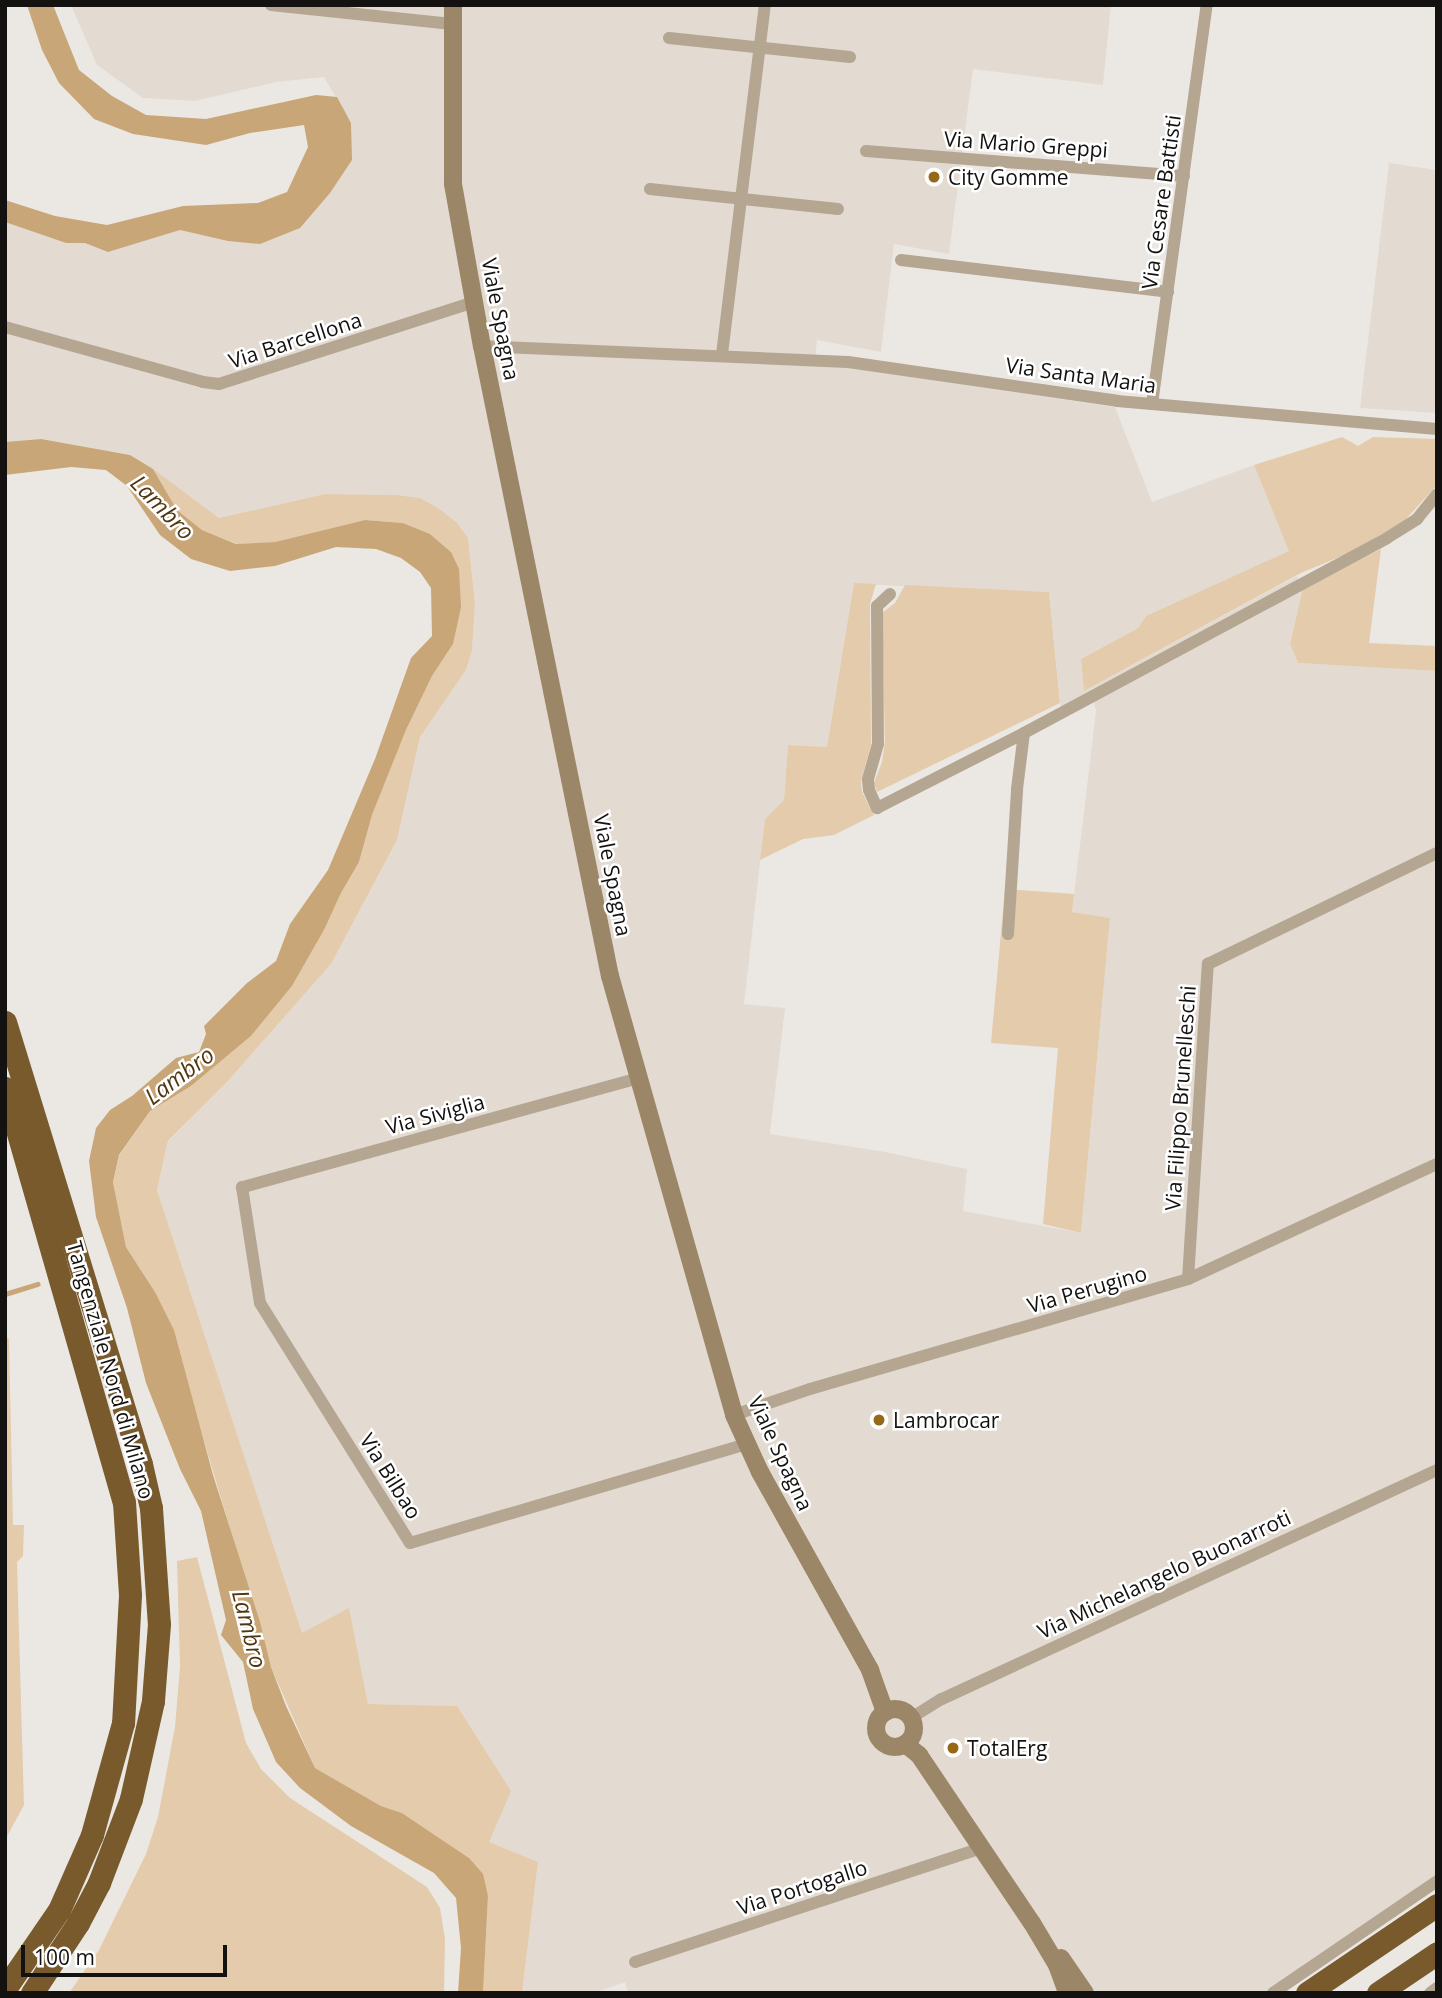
<!DOCTYPE html>
<html>
<head>
<meta charset="utf-8">
<style>
  body { margin:0 }
  #map { position:relative; width:1442px; height:1998px; overflow:hidden; background:#ebe8e4; font-family:"Open Sans",sans-serif }
  div>[style] { position:absolute }
  [style*='--x'] { left:calc(var(--x)*1px); top:calc(var(--y)*1px); width:calc(var(--w)*1px); rotate:calc(var(--a)*1deg) }
  .built>* { inset:0; background:#e3dbd1 }
  .green>* { inset:0; background:#e3cbac }
  .water>* { inset:0; background:#c8a677 }
  .stream>* { height:4.5px; margin:-2.25px; padding:0 2.25px; transform-origin:2.25px; border-radius:2.25px; background:#c8a677 }
  .street>* { height:12px; margin:-6px; padding:0 6px; transform-origin:6px; border-radius:6px; background:#b5a692 }
  .secondary>* { height:18px; margin:-9px; padding:0 9px; transform-origin:9px; border-radius:9px; background:#9c8668 }
  .secondary>.ring { margin:-9px; padding:0; box-sizing:content-box; background:none; border:18px solid #9c8668; border-radius:50% }
  .highway>* { height:23px; margin:-11.5px; padding:0 11.5px; transform-origin:11.5px; border-radius:11.5px; background:#795a2d }
  .dots>* { width:19px; height:19px; translate:-50% -50%; box-sizing:border-box; border:4px solid #fff; border-radius:50% }
  span { translate:-50% -50%; white-space:nowrap; text-align:center; line-height:1.15; -webkit-text-stroke:5px #fff; paint-order:stroke }
  .street-label { font-size:21px; color:#131211 }
  .poi-label { font-size:21px; color:#131211 }
  .left { translate:0 -50%; text-align:left }
  .water-label { font-size:23px; color:#4f3711; font-style:italic }
  .frame { position:absolute; inset:0; border:7px solid #131211; pointer-events:none }
  .scale { position:absolute; left:21px; top:1945px; width:206px; height:32px; box-sizing:border-box; border:4px solid #131211; border-top:0; padding-left:9px; font-size:21px; line-height:24px; white-space:nowrap; color:#131211; -webkit-text-stroke:5px #fff; paint-order:stroke }
</style>
</head>
<body>
<div id="map">
  <div class="built">
    <i style="clip-path:polygon(evenodd,71px 5px,1111px 5px,1103px 85px,973px 69px,949px 254px,894px 244px,881px 352px,817px 340px,815px 363px,1115px 407px,1152px 502px,1254px 465px,1290px 551px,1146px 616px,1138px 628px,1081px 659px,1084px 691px,1297px 576px,1303px 588px,1290px 644px,1298px 663px,1437px 671px,1437px 1879px,1269px 1993px,628px 1993px,625px 1982px,594px 1993px,522px 1993px,538px 1862px,489px 1842px,457px 1706px,368px 1704px,349px 1609px,302px 1634px,157px 1190px,168px 1142px,227px 1082px,331px 964px,397px 840px,420px 737px,466px 670px,472px 650px,475px 603px,468px 538px,420px 498px,397px 495px,325px 494px,219px 518px,130px 455px,41px 439px,5px 442px,5px 222px,66px 243px,85px 243px,108px 252px,180px 230px,260px 244px,351px 123px,324px 77px,276px 82px,195px 101px,143px 98px,97px 65px,71px 5px,854px 584px,1049px 592px,1062px 719px,1094px 702px,1096px 711px,1072px 912px,1110px 918px,1081px 1233px,963px 1211px,967px 1169px,880px 1151px,770px 1134px,785px 1008px,744px 1004px,765px 819px,784px 800px,788px 745px,827px 747px,854px 584px)"></i>
    <i style="clip-path:polygon(1389px 163px,1437px 170px,1437px 413px,1360px 408px)"></i>
  </div>
  <div class="green">
    <i style="clip-path:polygon(1342px 437px,1358px 446px,1373px 437px,1437px 439px,1437px 485px,1405px 520px,1356px 550px,1301px 573px,1084px 691px,1081px 659px,1138px 628px,1146px 616px,1289px 551px,1254px 465px)"></i>
    <i style="clip-path:polygon(153px 469px,219px 518px,325px 494px,397px 495px,420px 498px,438px 508px,457px 523px,468px 538px,475px 603px,472px 650px,466px 670px,420px 737px,397px 840px,331px 964px,227px 1082px,168px 1141px,157px 1190px,302px 1633px,349px 1608px,368px 1704px,457px 1706px,511px 1791px,489px 1842px,538px 1862px,522px 1993px,483px 1993px,488px 1896px,469px 1858px,402px 1813px,381px 1806px,315px 1768px,271px 1667px,194px 1407px,155px 1292px,126px 1247px,113px 1182px,119px 1156px,150px 1111px,191px 1086px,251px 1036px,292px 986px,324px 930px,341px 893px,359px 862px,372px 815px,406px 730px,432px 676px,453px 644px,451px 552px,430px 534px,403px 523px,365px 520px,275px 542px,237px 544px,202px 530px,177px 510px)"></i>
    <i style="clip-path:polygon(1381px 549px,1369px 643px,1437px 646px,1437px 671px,1298px 663px,1290px 644px,1303px 588px)"></i>
    <i style="clip-path:polygon(854px 583px,876px 584px,870px 604px,871px 745px,861px 781px,862px 792px,874px 815px,834px 835px,803px 839px,760px 860px,765px 819px,784px 800px,788px 745px,827px 747px)"></i>
    <i style="clip-path:polygon(905px 585px,1049px 592px,1060px 703px,877px 792px,874px 783px,882px 762px,885px 742px,882px 613px,895px 603px)"></i>
    <i style="clip-path:polygon(1005px 889px,1074px 894px,1072px 912px,1110px 918px,1081px 1233px,1043px 1224px,1058px 1048px,991px 1043px)"></i>
    <i style="clip-path:polygon(5px 1336px,9px 1339px,13px 1525px,24px 1525px,23px 1556px,17px 1562px,24px 1805px,5px 1840px)"></i>
    <i style="clip-path:polygon(197px 1557px,246px 1743px,261px 1769px,290px 1798px,427px 1887px,440px 1908px,445px 1939px,444px 1993px,69px 1993px,99px 1950px,146px 1854px,158px 1817px,175px 1727px,180px 1667px,177px 1561px)"></i>
  </div>
  <div class="water">
    <i style="clip-path:polygon(27px 5px,53px 5px,79px 70px,112px 96px,146px 115px,206px 119px,316px 95px,337px 97px,351px 123px,352px 160px,330px 193px,300px 228px,260px 244px,228px 241px,180px 230px,108px 252px,85px 243px,66px 243px,5px 222px,5px 200px,55px 216px,107px 225px,183px 206px,258px 203px,287px 192px,308px 147px,304px 125px,250px 133px,206px 145px,133px 134px,94px 119px,59px 83px,42px 50px)"></i>
    <i style="clip-path:polygon(41px 439px,130px 455px,153px 469px,177px 510px,202px 530px,236px 544px,275px 542px,365px 520px,403px 523px,430px 534px,451px 552px,459px 569px,461px 607px,453px 644px,432px 676px,406px 730px,372px 815px,359px 862px,341px 893px,324px 930px,292px 986px,251px 1036px,191px 1086px,150px 1111px,119px 1155px,113px 1182px,126px 1247px,155px 1292px,174px 1330px,213px 1475px,260px 1622px,271px 1667px,286px 1706px,315px 1768px,381px 1806px,402px 1813px,469px 1858px,483px 1874px,488px 1896px,483px 1993px,458px 1993px,461px 1948px,456px 1898px,434px 1873px,351px 1826px,300px 1788px,276px 1762px,253px 1709px,243px 1662px,221px 1635px,226px 1620px,201px 1511px,180px 1469px,146px 1383px,127px 1308px,96px 1217px,89px 1161px,96px 1128px,110px 1110px,132px 1096px,176px 1058px,199px 1052px,206px 1034px,204px 1026px,247px 983px,276px 961px,290px 924px,328px 870px,375px 759px,411px 658px,432px 636px,431px 588px,420px 572px,401px 558px,376px 549px,336px 547px,275px 566px,230px 571px,191px 559px,160px 535px,127px 486px,106px 470px,71px 467px,5px 475px,5px 442px)"></i>
  </div>
  <div class="stream">
    <i style="--x:5;--y:1294;--w:34;--a:-17"></i>
  </div>
  <div class="street">
    <i style="--x:271;--y:5;--w:182;--a:6"></i>
    <i style="--x:669;--y:38;--w:182;--a:6"></i>
    <i style="--x:866;--y:151;--w:319;--a:4.5"></i>
    <i style="--x:650;--y:189;--w:189;--a:6.1"></i>
    <i style="--x:901;--y:260;--w:269;--a:6.8"></i>
    <i style="--x:5;--y:327;--w:205;--a:15.5"></i>
    <i style="--x:203;--y:382;--w:16;--a:7"></i>
    <i style="--x:219;--y:384;--w:268;--a:-17.8"></i>
    <i style="--x:482;--y:346;--w:366;--a:2.5"></i>
    <i style="--x:848;--y:362;--w:272;--a:8.2"></i>
    <i style="--x:1117;--y:401;--w:321;--a:5"></i>
    <i style="--x:722;--y:354;--w:352;--a:-83"></i>
    <i style="--x:1152;--y:404;--w:403;--a:-82.2"></i>
    <i style="--x:890;--y:594;--w:18;--a:137"></i>
    <i style="--x:877;--y:606;--w:138;--a:89.6"></i>
    <i style="--x:878;--y:744;--w:37;--a:106"></i>
    <i style="--x:868;--y:780;--w:10;--a:84"></i>
    <i style="--x:869;--y:790;--w:20;--a:66"></i>
    <i style="--x:877;--y:808;--w:165;--a:-27"></i>
    <i style="--x:1024;--y:733;--w:412;--a:-28.2"></i>
    <i style="--x:1387;--y:538;--w:36;--a:-32"></i>
    <i style="--x:1417;--y:519;--w:32;--a:-51"></i>
    <i style="--x:1008;--y:934;--w:145;--a:-86.4"></i>
    <i style="--x:1017;--y:789;--w:56;--a:-82.9"></i>
    <i style="--x:639;--y:1078;--w:412;--a:164.6"></i>
    <i style="--x:242;--y:1187;--w:117;--a:81.2"></i>
    <i style="--x:260;--y:1303;--w:283;--a:58"></i>
    <i style="--x:410;--y:1543;--w:350;--a:-16.4"></i>
    <i style="--x:1188;--y:1279;--w:316;--a:-86.4"></i>
    <i style="--x:1208;--y:964;--w:254;--a:-25.9"></i>
    <i style="--x:734;--y:1415;--w:80;--a:-18.9"></i>
    <i style="--x:810;--y:1389;--w:394;--a:-16.2"></i>
    <i style="--x:1188;--y:1279;--w:274;--a:-24.8"></i>
    <i style="--x:911;--y:1718;--w:36;--a:-32"></i>
    <i style="--x:942;--y:1699;--w:545;--a:-24.83"></i>
    <i style="--x:635;--y:1962;--w:364;--a:-18.2"></i>
    <i style="--x:1273;--y:1993;--w:199;--a:-34.3"></i>
    <i style="--x:1430;--y:1993;--w:9;--a:-36"></i>
  </div>
  <div class="secondary">
    <i style="--x:453;--y:5;--w:179;--a:90"></i>
    <i style="--x:453;--y:184;--w:165;--a:79.9"></i>
    <i style="--x:482;--y:346;--w:643;--a:78.52"></i>
    <i style="--x:610;--y:976;--w:456;--a:74.2"></i>
    <i style="--x:734;--y:1415;--w:63;--a:65.5"></i>
    <i style="--x:760;--y:1472;--w:227;--a:60.9"></i>
    <i style="--x:870;--y:1670;--w:45;--a:70.3"></i>
    <i class="ring" style="left:876px;top:1709px;width:20px;height:20px"></i>
    <i style="--x:905;--y:1744;--w:18;--a:38"></i>
    <i style="--x:919;--y:1755;--w:202;--a:56.1"></i>
    <i style="--x:1032;--y:1923;--w:49;--a:59.2"></i>
    <i style="--x:1057;--y:1965;--w:30;--a:70"></i>
    <i style="--x:1061;--y:1958;--w:42;--a:55.6"></i>
  </div>
  <div class="highway">
    <i style="--x:5;--y:1022;--w:462;--a:72.9"></i>
    <i style="--x:141;--y:1464;--w:45;--a:77.2"></i>
    <i style="--x:151;--y:1508;--w:116;--a:86.1"></i>
    <i style="--x:159;--y:1624;--w:77;--a:94.5"></i>
    <i style="--x:153;--y:1701;--w:100;--a:102.7"></i>
    <i style="--x:131;--y:1799;--w:90;--a:110.9"></i>
    <i style="--x:99;--y:1883;--w:45;--a:117.7"></i>
    <i style="--x:78;--y:1923;--w:84;--a:123.3"></i>
    <i style="--x:5;--y:1088;--w:431;--a:74"></i>
    <i style="--x:124;--y:1502;--w:93;--a:86.3"></i>
    <i style="--x:130;--y:1595;--w:128;--a:93.1"></i>
    <i style="--x:123;--y:1723;--w:116;--a:105.5"></i>
    <i style="--x:92;--y:1835;--w:82;--a:113.7"></i>
    <i style="--x:59;--y:1910;--w:96;--a:124.4"></i>
    <i style="--x:1307;--y:1993;--w:157;--a:-34.1"></i>
    <i style="--x:1378;--y:1993;--w:71;--a:-34.1"></i>
  </div>
  <div class="dots">
    <i style="left:934px;top:177px;background:#976818"></i>
    <i style="left:879px;top:1420px;background:#976818"></i>
    <i style="left:953px;top:1748px;background:#976818"></i>
  </div>
  <div class="street-label">
    <span style="left:1026px;top:144px;rotate:4deg">Via Mario Greppi</span>
    <span style="left:1161px;top:202px;rotate:-82deg">Via Cesare Battisti</span>
    <span style="left:501px;top:319px;rotate:79deg">Viale Spagna</span>
    <span style="left:295px;top:340px;rotate:-18deg">Via Barcellona</span>
    <span style="left:1081px;top:375px;rotate:8deg">Via Santa Maria</span>
    <span style="left:613px;top:875px;rotate:79deg">Viale Spagna</span>
    <span style="left:1180px;top:1098px;rotate:-86deg">Via Filippo Brunelleschi</span>
    <span style="left:435px;top:1114px;rotate:-15deg">Via Siviglia</span>
    <span style="left:1087px;top:1289px;rotate:-16deg">Via Perugino</span>
    <span style="left:111px;top:1370px;rotate:74deg">Tangenziale Nord di Milano</span>
    <span style="left:781px;top:1453px;rotate:65deg">Viale Spagna</span>
    <span style="left:391px;top:1476px;rotate:58deg">Via Bilbao</span>
    <span style="left:1164px;top:1574px;rotate:-25deg">Via Michelangelo Buonarroti</span>
    <span style="left:802px;top:1887px;rotate:-18deg">Via Portogallo</span>
  </div>
  <div class="poi-label">
    <span class="left" style="left:948px;top:177px">City Gomme</span>
    <span class="left" style="left:893px;top:1420px">Lambrocar</span>
    <span class="left" style="left:967px;top:1748px">TotalErg</span>
  </div>
  <div class="water-label">
    <span style="left:163px;top:507px;rotate:46deg">Lambro</span>
    <span style="left:179px;top:1075px;rotate:-37deg">Lambro</span>
    <span style="left:250px;top:1629px;rotate:76deg">Lambro</span>
  </div>
  <div class="frame"></div>
  <div class="scale">100 m</div>
</div>
</body>
</html>
